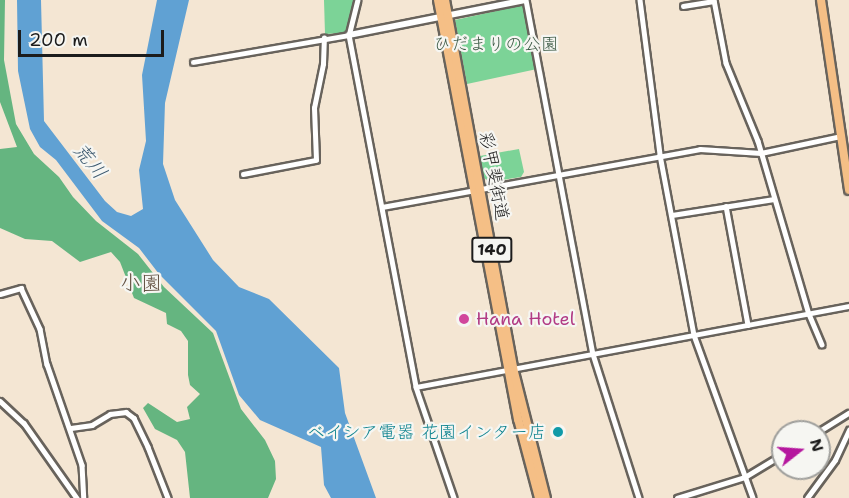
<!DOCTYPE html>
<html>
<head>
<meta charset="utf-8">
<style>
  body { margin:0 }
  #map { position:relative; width:849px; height:498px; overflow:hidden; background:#f4e6d3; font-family:"Shantell Sans","Klee One",sans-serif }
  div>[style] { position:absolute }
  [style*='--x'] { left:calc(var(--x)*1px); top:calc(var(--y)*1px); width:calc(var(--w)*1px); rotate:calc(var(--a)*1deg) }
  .green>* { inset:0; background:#7cd397 }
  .forest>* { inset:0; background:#65b580 }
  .water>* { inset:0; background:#60a1d3 }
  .roads { filter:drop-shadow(2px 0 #68635c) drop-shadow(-2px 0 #68635c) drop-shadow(0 2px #68635c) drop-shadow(0 -2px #68635c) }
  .minor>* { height:4.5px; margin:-2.25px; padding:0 2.25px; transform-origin:2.25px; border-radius:2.25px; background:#fff }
  .tertiary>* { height:6px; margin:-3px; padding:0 3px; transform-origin:3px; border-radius:3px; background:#fff }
  .trunk>* { height:8px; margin:-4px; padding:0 4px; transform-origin:4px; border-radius:4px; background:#f5bf86 }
  .dots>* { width:16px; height:16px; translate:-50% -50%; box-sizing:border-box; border:3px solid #f6f6f2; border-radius:50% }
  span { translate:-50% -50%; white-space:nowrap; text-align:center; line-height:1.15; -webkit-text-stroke:4.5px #f6f6f2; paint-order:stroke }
  .shield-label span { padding:2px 4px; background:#f6f6f2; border:2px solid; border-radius:4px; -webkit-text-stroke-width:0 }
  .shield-label { font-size:16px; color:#1c1c1c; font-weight:700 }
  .park-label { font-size:18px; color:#3e5c47 }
  .street-label { font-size:18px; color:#1c1c1c }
  .hotel-label { font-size:18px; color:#b23c85 }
  .left { translate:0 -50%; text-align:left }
  .culture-label { font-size:18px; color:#0d838f }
  .right { translate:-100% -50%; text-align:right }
  .water-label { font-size:20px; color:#3b586e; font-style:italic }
  .quarter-label { font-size:21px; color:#625041 }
  .north { position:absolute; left:771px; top:420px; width:60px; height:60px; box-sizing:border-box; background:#f6f6f2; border:2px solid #9f9f9c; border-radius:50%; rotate:73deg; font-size:16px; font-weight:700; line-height:24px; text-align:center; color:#1c1c1c }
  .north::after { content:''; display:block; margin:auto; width:21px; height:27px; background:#b5179e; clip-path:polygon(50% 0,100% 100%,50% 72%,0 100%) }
  .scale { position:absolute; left:18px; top:30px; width:146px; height:27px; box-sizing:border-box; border:3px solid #1c1c1c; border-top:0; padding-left:8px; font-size:18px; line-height:21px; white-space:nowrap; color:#1c1c1c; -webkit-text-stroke:4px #f6f6f2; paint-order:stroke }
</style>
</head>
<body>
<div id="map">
  <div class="green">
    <i style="clip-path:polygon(324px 0,355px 0,347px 33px,325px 34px)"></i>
    <i style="clip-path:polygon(524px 5px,537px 69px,467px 84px,455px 20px)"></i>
    <i style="clip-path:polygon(519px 149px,524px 172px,521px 177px,490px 182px,484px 178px,480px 156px)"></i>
  </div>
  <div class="forest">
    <i style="clip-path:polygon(0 0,5px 0,4px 60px,16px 124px,34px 154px,59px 177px,73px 197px,96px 221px,138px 254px,164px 287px,213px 333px,241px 409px,265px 440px,275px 461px,276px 479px,268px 498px,190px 498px,185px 452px,177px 440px,155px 429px,143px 408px,148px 403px,177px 422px,190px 419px,187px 407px,200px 394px,190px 385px,188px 375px,188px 341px,181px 331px,167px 324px,166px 313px,134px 298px,120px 262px,111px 252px,80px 262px,52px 241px,25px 239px,0 228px,0 149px,17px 147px,0 102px)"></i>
  </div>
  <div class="water">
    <i style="clip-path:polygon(17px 0,41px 0,44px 121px,105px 201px,117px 212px,131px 216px,143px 209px,139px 170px,146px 141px,142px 75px,157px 0,189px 0,165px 103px,163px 164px,175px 200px,213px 260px,239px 287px,269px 299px,339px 368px,345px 413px,376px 498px,331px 498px,324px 485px,321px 447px,260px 420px,239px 395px,216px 331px,159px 274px,139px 248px,102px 221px,56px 160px,40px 147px,30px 129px,18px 71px)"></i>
  </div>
  <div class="roads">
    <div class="minor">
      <i style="--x:358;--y:0;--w:36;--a:104"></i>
      <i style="--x:349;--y:35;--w:358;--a:79.2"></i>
      <i style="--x:416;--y:387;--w:117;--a:71.1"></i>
      <i style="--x:526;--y:0;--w:360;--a:79.3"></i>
      <i style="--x:593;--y:354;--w:151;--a:72.3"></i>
      <i style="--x:640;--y:0;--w:156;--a:82.6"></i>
      <i style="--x:660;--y:155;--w:183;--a:79.3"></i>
      <i style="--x:694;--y:335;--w:173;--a:70.1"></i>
      <i style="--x:714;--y:0;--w:64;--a:79.2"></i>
      <i style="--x:726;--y:63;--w:84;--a:67.7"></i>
      <i style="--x:758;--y:141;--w:180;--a:73.6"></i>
      <i style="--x:809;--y:314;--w:33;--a:67"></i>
      <i style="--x:683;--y:6;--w:31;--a:-9"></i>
      <i style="--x:193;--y:62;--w:158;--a:-9.8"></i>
      <i style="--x:243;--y:174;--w:74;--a:-10.9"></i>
      <i style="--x:316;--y:160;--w:52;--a:-92.2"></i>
      <i style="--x:314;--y:108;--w:45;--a:-78.4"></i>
      <i style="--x:323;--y:64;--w:26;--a:-88"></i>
      <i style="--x:726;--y:206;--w:121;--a:79.5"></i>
      <i style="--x:382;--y:207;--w:323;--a:-10.3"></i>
      <i style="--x:700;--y:149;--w:61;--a:3.8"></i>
      <i style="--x:761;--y:153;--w:82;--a:-12"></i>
      <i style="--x:672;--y:215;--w:103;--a:-8.9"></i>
      <i style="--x:0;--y:294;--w:22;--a:-16"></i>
      <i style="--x:21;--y:288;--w:45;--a:65.1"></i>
      <i style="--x:40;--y:329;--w:36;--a:79"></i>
      <i style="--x:47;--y:364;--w:107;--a:70.9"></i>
      <i style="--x:82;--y:465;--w:33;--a:87"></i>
      <i style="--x:416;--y:387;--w:441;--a:-10.6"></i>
      <i style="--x:0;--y:401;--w:33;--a:43"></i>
      <i style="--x:24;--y:423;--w:92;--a:54.8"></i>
      <i style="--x:71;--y:428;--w:21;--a:-8"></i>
      <i style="--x:92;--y:425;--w:21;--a:-31"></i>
      <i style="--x:110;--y:414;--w:16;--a:-7"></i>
      <i style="--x:126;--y:412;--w:10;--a:37"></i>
      <i style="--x:134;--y:418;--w:32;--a:64"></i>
      <i style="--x:148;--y:447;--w:55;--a:68.6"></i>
      <i style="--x:818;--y:432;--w:36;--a:-32"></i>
      <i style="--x:677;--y:498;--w:71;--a:-17.2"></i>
      <i style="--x:745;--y:477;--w:44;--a:-31.2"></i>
      <i style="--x:807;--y:498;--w:47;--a:-53.6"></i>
      <i style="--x:835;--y:460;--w:33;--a:-65"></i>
    </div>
    <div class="tertiary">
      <i style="--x:349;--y:35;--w:179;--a:-11.2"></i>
    </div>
    <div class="trunk">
      <i style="--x:438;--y:0;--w:427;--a:79.2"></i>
      <i style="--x:518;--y:419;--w:82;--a:75.1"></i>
      <i style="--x:445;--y:0;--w:374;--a:79.5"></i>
      <i style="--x:513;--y:368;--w:134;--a:75.8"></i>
      <i style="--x:821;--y:0;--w:192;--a:81.6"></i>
    </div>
  </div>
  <div class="dots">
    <i style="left:464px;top:319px;background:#d1479c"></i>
    <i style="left:558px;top:432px;background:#0f9aa8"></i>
  </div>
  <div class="shield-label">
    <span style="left:492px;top:250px">140</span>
  </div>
  <div class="park-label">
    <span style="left:496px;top:44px">ひだまりの公園</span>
  </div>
  <div class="street-label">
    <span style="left:494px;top:176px;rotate:79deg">彩甲斐街道</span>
  </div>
  <div class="hotel-label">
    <span class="left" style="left:476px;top:319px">Hana Hotel</span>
  </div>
  <div class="culture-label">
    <span class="right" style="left:546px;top:432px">ベイシア電器 花園インター店</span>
  </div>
  <div class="water-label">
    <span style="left:90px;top:161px;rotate:51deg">荒川</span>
  </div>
  <div class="quarter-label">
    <span style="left:141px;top:283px">小園</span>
  </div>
  <div class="north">N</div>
  <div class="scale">200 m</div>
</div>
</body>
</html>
